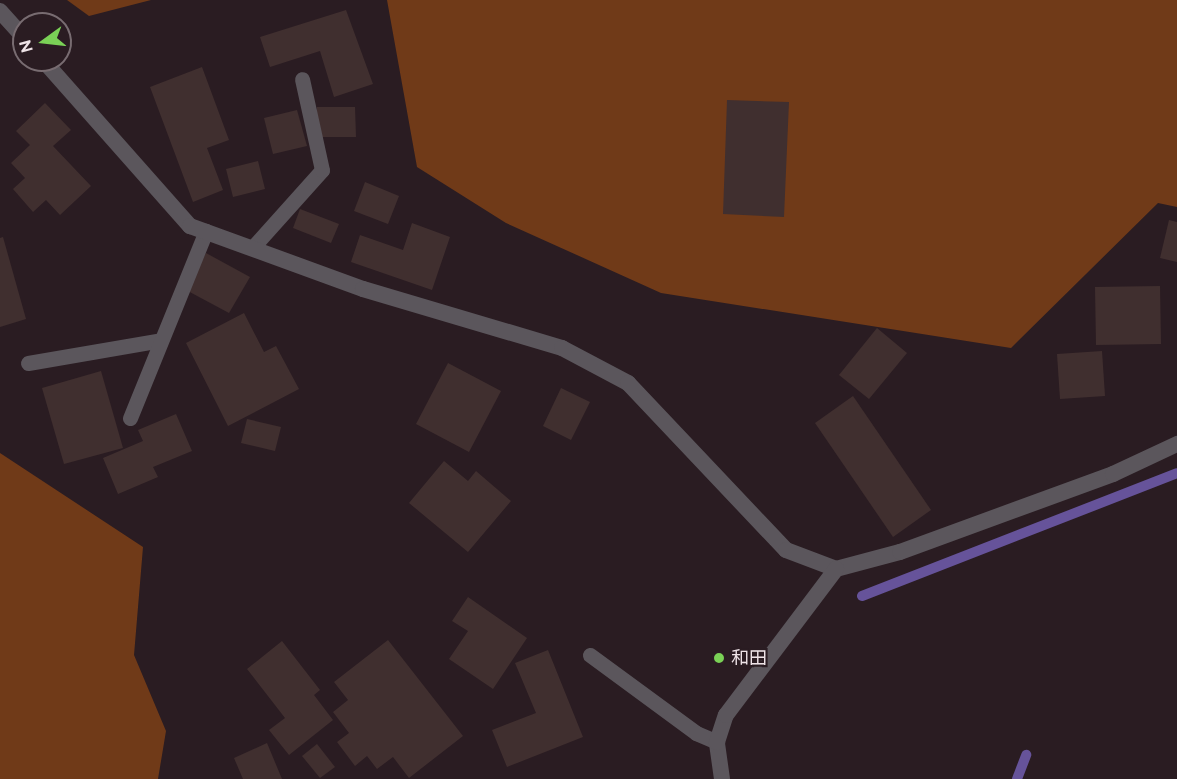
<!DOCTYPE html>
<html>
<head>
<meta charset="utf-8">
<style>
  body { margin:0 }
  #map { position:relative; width:1177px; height:779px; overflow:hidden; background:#2a1c22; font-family:Raleway,"Noto Sans JP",sans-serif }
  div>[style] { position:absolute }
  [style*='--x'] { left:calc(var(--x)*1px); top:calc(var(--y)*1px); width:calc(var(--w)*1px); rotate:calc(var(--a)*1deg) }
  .forest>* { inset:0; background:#703a18 }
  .stream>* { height:10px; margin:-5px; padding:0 5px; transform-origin:5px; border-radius:5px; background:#66539a }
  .building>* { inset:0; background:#402f2f }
  .service>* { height:15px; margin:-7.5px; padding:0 7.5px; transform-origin:7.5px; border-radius:7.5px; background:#5b565c }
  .minor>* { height:16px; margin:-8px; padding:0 8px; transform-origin:8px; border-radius:8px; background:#5b565c }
  .tertiary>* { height:16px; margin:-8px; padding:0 8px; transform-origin:8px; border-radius:8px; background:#5b565c }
  .dots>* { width:16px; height:16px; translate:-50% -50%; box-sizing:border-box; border:3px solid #2a1c22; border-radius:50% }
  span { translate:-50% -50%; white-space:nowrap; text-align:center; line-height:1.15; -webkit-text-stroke:4.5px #2a1c22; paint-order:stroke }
  .poi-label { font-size:18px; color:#eee3e7 }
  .left { translate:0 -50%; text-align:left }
  .north { position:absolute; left:12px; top:12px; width:60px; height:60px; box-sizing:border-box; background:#2a1c22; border:2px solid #786c71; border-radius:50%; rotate:255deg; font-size:16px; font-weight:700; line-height:24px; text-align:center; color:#eee3e7 }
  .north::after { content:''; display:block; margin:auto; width:21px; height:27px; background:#7ad156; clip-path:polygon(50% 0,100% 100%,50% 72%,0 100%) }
</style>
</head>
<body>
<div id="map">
  <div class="forest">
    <i style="clip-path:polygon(67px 0,151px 0,89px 16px)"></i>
    <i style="clip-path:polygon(387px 0,1177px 0,1177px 207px,1158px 203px,1011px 348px,661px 293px,506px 223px,417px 167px)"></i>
    <i style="clip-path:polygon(0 453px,143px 547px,134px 655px,166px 731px,158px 779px,0 779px)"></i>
  </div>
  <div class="stream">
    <i style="--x:862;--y:596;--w:338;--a:-21.3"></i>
    <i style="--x:1017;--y:779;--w:26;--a:-69"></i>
  </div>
  <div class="building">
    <i style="clip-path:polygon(346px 10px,373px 84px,334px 97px,320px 51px,270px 67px,260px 37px)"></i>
    <i style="clip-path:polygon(202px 67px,229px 140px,207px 148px,223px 190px,193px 202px,150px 87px)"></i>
    <i style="clip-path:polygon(727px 100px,789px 102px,784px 217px,723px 214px)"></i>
    <i style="clip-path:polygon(45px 103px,71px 130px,53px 146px,91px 186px,60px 215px,46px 200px,33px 212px,13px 189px,25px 178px,11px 163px,30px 145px,16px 131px)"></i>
    <i style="clip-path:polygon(317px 107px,355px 107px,356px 137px,317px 137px)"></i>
    <i style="clip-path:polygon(297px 110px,307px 146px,273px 154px,264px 118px)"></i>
    <i style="clip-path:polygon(258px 161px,265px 189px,233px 197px,226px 169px)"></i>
    <i style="clip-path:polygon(365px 182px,399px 196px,388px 224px,354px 211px)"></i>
    <i style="clip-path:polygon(300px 209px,339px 224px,331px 243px,293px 228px)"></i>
    <i style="clip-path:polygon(1169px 220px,1177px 222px,1177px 262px,1160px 258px)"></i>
    <i style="clip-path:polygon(412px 223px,450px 237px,432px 290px,351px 262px,360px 235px,403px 250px)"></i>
    <i style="clip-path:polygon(3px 237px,26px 319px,0 327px,0 238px)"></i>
    <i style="clip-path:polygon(206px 253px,250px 277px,229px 313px,186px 290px)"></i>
    <i style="clip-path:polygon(1160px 286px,1161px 344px,1096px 345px,1095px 287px)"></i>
    <i style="clip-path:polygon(244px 313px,264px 352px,276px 346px,299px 389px,228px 426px,186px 343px)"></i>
    <i style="clip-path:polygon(877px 328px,907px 353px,869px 399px,839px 375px)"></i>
    <i style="clip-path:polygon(1102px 351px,1105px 396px,1060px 399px,1057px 354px)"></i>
    <i style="clip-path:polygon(448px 363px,501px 391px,469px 452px,416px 424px)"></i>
    <i style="clip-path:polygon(101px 371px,123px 448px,64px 464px,42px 388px)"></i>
    <i style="clip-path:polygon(561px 388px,590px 402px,571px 440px,543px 426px)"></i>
    <i style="clip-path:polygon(853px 396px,931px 510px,893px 537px,815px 423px)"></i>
    <i style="clip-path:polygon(176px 414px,192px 451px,153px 467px,158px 477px,118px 494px,103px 458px,143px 441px,138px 430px)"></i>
    <i style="clip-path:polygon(247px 419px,281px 427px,275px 451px,241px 443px)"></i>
    <i style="clip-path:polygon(444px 461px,468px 481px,476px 471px,511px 501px,468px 552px,409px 503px)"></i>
    <i style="clip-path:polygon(468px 597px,527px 638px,493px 689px,449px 659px,468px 631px,452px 621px)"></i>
    <i style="clip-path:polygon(388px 640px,463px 736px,409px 778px,393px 757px,377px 769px,367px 756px,355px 766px,337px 742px,349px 733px,333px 712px,348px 700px,334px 682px)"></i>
    <i style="clip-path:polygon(282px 641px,320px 690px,314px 695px,333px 720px,289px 755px,269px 730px,285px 718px,247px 669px)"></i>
    <i style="clip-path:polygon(548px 650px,583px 737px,507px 767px,492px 730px,536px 713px,515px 663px)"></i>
    <i style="clip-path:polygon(267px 743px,282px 779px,243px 779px,234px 758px)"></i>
    <i style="clip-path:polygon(317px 744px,335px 767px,320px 778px,302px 756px)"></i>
  </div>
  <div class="service">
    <i style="--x:253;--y:247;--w:103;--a:-48.1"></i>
    <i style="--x:322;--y:170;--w:93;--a:-102.4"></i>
    <i style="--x:28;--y:363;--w:135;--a:-9.8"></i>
    <i style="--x:130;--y:418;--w:202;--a:-67.9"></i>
    <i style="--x:590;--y:655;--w:132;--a:36.3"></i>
    <i style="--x:696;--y:733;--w:23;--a:23"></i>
  </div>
  <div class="minor">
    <i style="--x:0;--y:11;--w:36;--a:48"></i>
    <i style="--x:43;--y:60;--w:222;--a:48.5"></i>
    <i style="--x:190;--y:226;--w:184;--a:20"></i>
    <i style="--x:363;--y:289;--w:208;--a:16.5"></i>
    <i style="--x:562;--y:348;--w:75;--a:27.9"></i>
    <i style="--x:628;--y:383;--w:230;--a:46.6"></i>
    <i style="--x:786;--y:550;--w:53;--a:20.8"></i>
    <i style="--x:836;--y:569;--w:66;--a:-14.9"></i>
    <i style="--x:900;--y:552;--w:227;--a:-20.1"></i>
    <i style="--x:1113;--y:474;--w:71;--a:-25.1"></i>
  </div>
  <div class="tertiary">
    <i style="--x:722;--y:779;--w:37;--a:-98"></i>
    <i style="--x:717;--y:742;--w:28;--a:-72"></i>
    <i style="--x:726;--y:715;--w:183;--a:-53"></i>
  </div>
  <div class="dots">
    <i style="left:719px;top:658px;background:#7ad156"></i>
  </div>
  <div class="poi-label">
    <span class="left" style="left:731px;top:658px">和田</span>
  </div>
  <div class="north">N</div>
</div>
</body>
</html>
